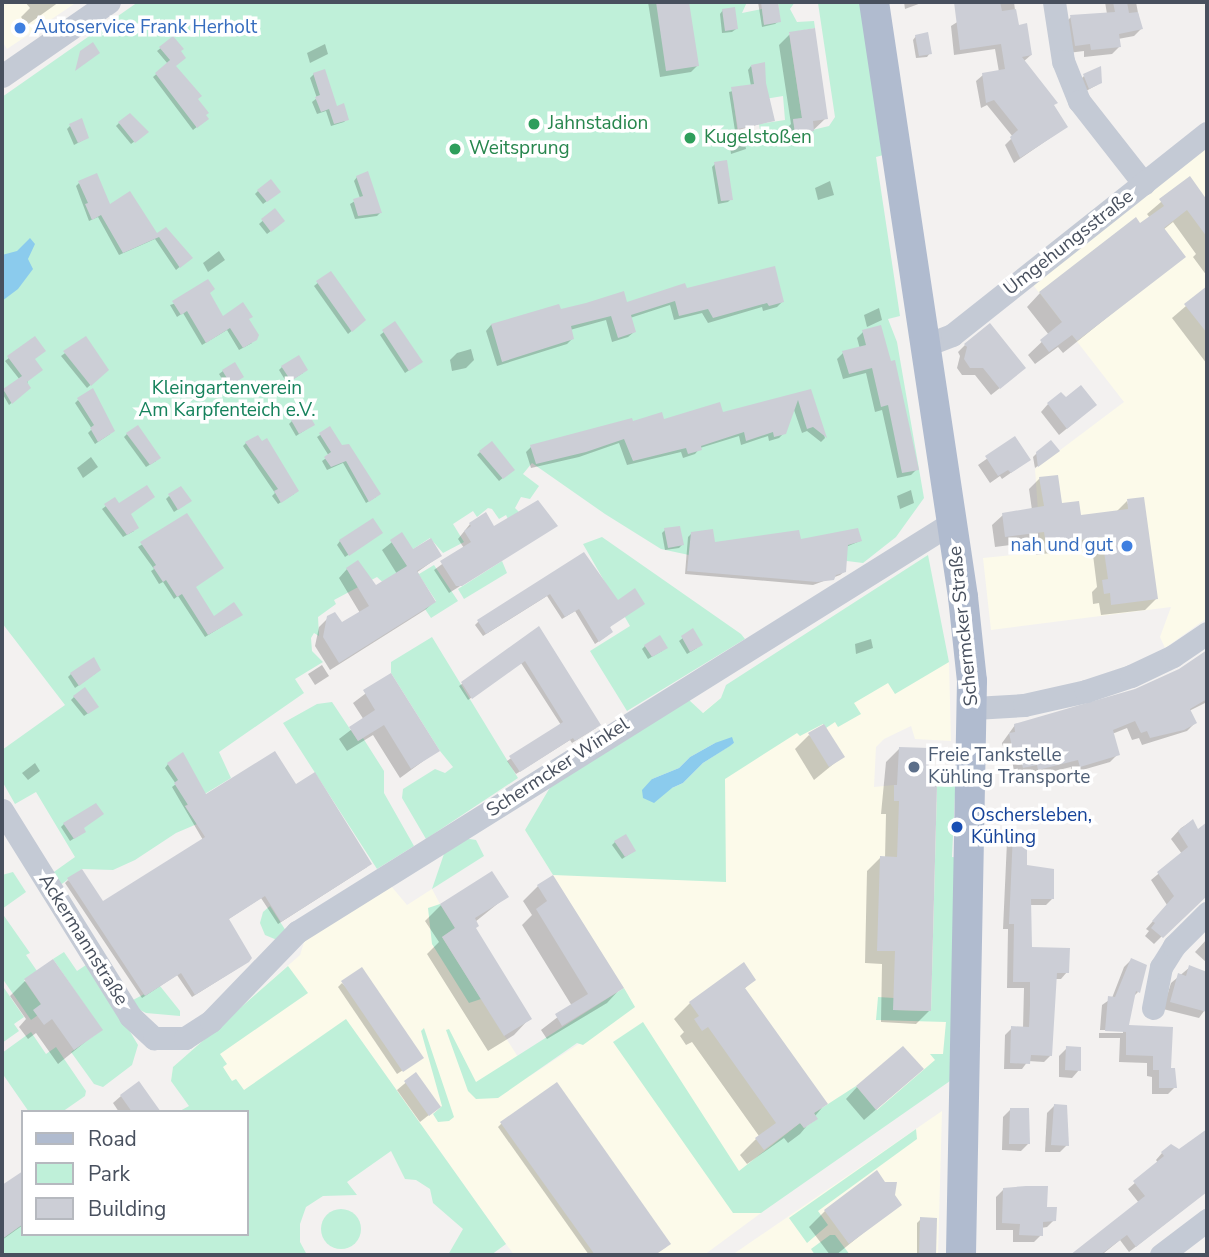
<!DOCTYPE html>
<html>
<head>
<meta charset="utf-8">
<style>
  body { margin:0 }
  #map { position:relative; width:1209px; height:1257px; overflow:hidden; background:#f3f1f0; font-family:"Nunito Sans",sans-serif }
  div>[style] { position:absolute }
  [style*='--x'] { left:calc(var(--x)*1px); top:calc(var(--y)*1px); width:calc(var(--w)*1px); rotate:calc(var(--a)*1deg) }
  .commercial>* { inset:0; background:#fcfaea }
  .green>* { inset:0; background:#bff0d9 }
  .round { border-radius:50% }
  .water>* { inset:0; background:#8bcbed }
  .shadow>* { inset:0; background:#0003 }
  .building>* { inset:0; background:#ccced6 }
  .minor>* { height:23px; margin:-11.5px; padding:0 11.5px; transform-origin:11.5px; border-radius:11.5px; background:#c4cad5 }
  .major>* { height:30px; margin:-15px; padding:0 15px; transform-origin:15px; border-radius:15px; background:#b0bbcf }
  .dots>* { width:19px; height:19px; translate:-50% -50%; box-sizing:border-box; border:4px solid #fff; border-radius:50% }
  span { translate:-50% -50%; white-space:nowrap; text-align:center; line-height:1.15; -webkit-text-stroke:7px #fff; paint-order:stroke }
  .shop-label { font-size:19px; color:#366cbe }
  .left { translate:0 -50%; text-align:left }
  .right { translate:-100% -50%; text-align:right }
  .leisure-label { font-size:19px; color:#27864d }
  .street-label { font-size:19px; color:#48505e }
  .park-label { font-size:19px; color:#16825c }
  .service-label { font-size:19px; color:#4e5e75 }
  .transit-label { font-size:19px; color:#164399 }
  .frame { position:absolute; inset:0; border:4px solid #48505e; pointer-events:none }
  .legend { position:absolute; left:21px; top:1110px; width:228px; height:126px; box-sizing:border-box; background:#fff; border:2px solid #b6b9bf; margin:0; padding:9px 12px; list-style:none; font-size:21px; color:#48505e }
  .legend li { display:flex; align-items:center; gap:14px; height:35px }
  .legend b { width:35px; border:2px solid #b6b9bf }
</style>
</head>
<body>
<div id="map">
  <div class="commercial">
    <i style="clip-path:polygon(2px 2px,77px 2px,7px 49px,2px 41px)"></i>
    <i style="clip-path:polygon(1207px 141px,1207px 618px,1165px 648px,1160px 637px,1171px 607px,991px 630px,983px 558px,1041px 552px,1035px 469px,1124px 402px,1030px 281px)"></i>
    <i style="clip-path:polygon(943px 638px,949px 662px,951px 741px,915px 739px,911px 726px,884px 739px,876px 747px,874px 787px,894px 785px,894px 801px,937px 802px,946px 1022px,943px 1079px,704px 1255px,514px 1255px,350px 1025px,226px 1112px,171px 1081px,173px 1067px,300px 955px,305px 939px,391px 886px,407px 905px,432px 889px,440px 904px,442px 937px,530px 1076px,635px 1007px,525px 830px,689px 700px,702px 713px,721px 698px)"></i>
    <i style="clip-path:polygon(942px 1111px,938px 1255px,732px 1255px)"></i>
  </div>
  <div class="green">
    <i style="clip-path:polygon(evenodd,138px 2px,747px 2px,742px 13px,762px 9px,764px 24px,780px 21px,778px 2px,795px 2px,790px 9px,797px 22px,814px 21px,815px 28px,789px 33px,802px 118px,793px 120px,796px 134px,829px 126px,835px 117px,818px 3px,864px 2px,887px 154px,876px 157px,900px 316px,888px 319px,897px 342px,924px 498px,896px 537px,863px 563px,847px 561px,819px 566px,689px 555px,661px 549px,605px 514px,532px 463px,523px 474px,539px 486px,530px 499px,521px 497px,515px 508px,519px 512px,508px 519px,506px 515px,499px 519px,492px 509px,488px 508px,477px 517px,473px 511px,453px 524px,464px 542px,443px 553px,430px 538px,404px 555px,419px 574px,434px 565px,458px 601px,431px 618px,425px 609px,436px 601px,419px 575px,392px 591px,377px 577px,334px 600px,336px 604px,318px 617px,319px 636px,314px 633px,311px 638px,312px 651px,323px 662px,295px 679px,304px 693px,219px 752px,231px 778px,185px 806px,197px 824px,176px 833px,135px 860px,113px 870px,82px 869px,59px 886px,51px 874px,75px 857px,36px 792px,15px 804px,2px 781px,2px 750px,65px 705px,2px 623px,2px 97px,138px 2px,783px 96px,785px 120px,759px 124px,761px 138px,739px 142px,734px 104px,783px 96px)"></i>
    <i style="clip-path:polygon(602px 537px,741px 634px,745px 639px,627px 711px,590px 651px,630px 626px,583px 544px)"></i>
    <i style="clip-path:polygon(evenodd,928px 555px,949px 662px,895px 694px,888px 683px,854px 703px,861px 714px,838px 727px,835px 722px,826px 728px,823px 724px,800px 736px,797px 733px,725px 779px,726px 882px,553px 875px,525px 830px,552px 784px,689px 700px,703px 713px,721px 698px,726px 685px,928px 555px,715px 743px,734px 743px,703px 763px,683px 783px,672px 788px,652px 779px,679px 768px,690px 757px,715px 743px)"></i>
    <i style="clip-path:polygon(502px 561px,507px 573px,464px 599px,458px 589px)"></i>
    <i style="clip-path:polygon(432px 637px,518px 778px,426px 839px,402px 798px,403px 789px,435px 769px,445px 773px,453px 767px,440px 751px,391px 673px,391px 662px)"></i>
    <i style="clip-path:polygon(332px 702px,358px 741px,363px 738px,384px 771px,384px 793px,414px 846px,377px 869px,283px 723px,317px 704px)"></i>
    <i style="clip-path:polygon(951px 773px,956px 773px,952px 857px,962px 858px,950px 1081px,761px 1213px,733px 1213px,613px 1042px,643px 1022px,739px 1171px,800px 1123px,804px 1128px,817px 1119px,814px 1113px,856px 1086px,877px 1110px,935px 1060px,930px 1054px,943px 1054px,946px 1022px,876px 1020px,878px 997px,894px 998px,894px 1010px,931px 1011px,937px 786px,949px 785px)"></i>
    <i style="clip-path:polygon(463px 838px,476px 840px,484px 856px,432px 889px,446px 848px)"></i>
    <i style="clip-path:polygon(13px 872px,26px 892px,2px 909px,2px 875px)"></i>
    <i style="clip-path:polygon(440px 904px,455px 928px,442px 937px,481px 999px,469px 1003px,432px 944px,428px 908px)"></i>
    <i style="clip-path:polygon(270px 906px,286px 931px,277px 940px,265px 935px,260px 923px,263px 912px)"></i>
    <i style="clip-path:polygon(2px 913px,30px 953px,26px 955px,37px 971px,24px 980px,45px 1010px,31px 1020px,2px 978px)"></i>
    <i style="clip-path:polygon(64px 952px,77px 971px,89px 963px,138px 1045px,132px 1065px,103px 1087px,94px 1084px,71px 1052px,102px 1030px,53px 959px)"></i>
    <i style="clip-path:polygon(288px 966px,308px 993px,220px 1054px,227px 1064px,223px 1067px,232px 1081px,236px 1079px,244px 1090px,346px 1019px,506px 1244px,491px 1255px,448px 1255px,463px 1229px,433px 1203px,430px 1189px,416px 1180px,405px 1179px,391px 1151px,347px 1182px,357px 1195px,323px 1196px,306px 1207px,300px 1224px,300px 1242px,307px 1255px,2px 1255px,2px 1239px,23px 1224px,23px 1234px,247px 1234px,247px 1112px,178px 1112px,189px 1106px,171px 1081px,173px 1067px)"></i>
    <i style="clip-path:polygon(2px 985px,24px 1017px,14px 1024px,19px 1031px,2px 1043px)"></i>
    <i style="clip-path:polygon(160px 986px,180px 1011px,180px 1016px,146px 1013px,138px 1009px,131px 1001px)"></i>
    <i style="clip-path:polygon(624px 988px,635px 1007px,583px 1045px,577px 1043px,498px 1098px,476px 1099px,468px 1091px,446px 1030px,449px 1029px,476px 1082px)"></i>
    <i style="clip-path:polygon(424px 1028px,454px 1117px,449px 1121px,438px 1122px,433px 1114px,442px 1106px,421px 1031px)"></i>
    <i style="clip-path:polygon(31px 1032px,46px 1054px,56px 1047px,86px 1091px,85px 1096px,62px 1112px,29px 1112px,2px 1073px,2px 1053px)"></i>
    <i style="clip-path:polygon(916px 1129px,917px 1139px,818px 1211px,828px 1225px,807px 1243px,789px 1218px)"></i>
    <i class="round" style="left:321px;top:1209px;width:40px;height:40px"></i>
    <i style="clip-path:polygon(830px 1235px,835px 1235px,850px 1255px,815px 1255px,811px 1249px)"></i>
  </div>
  <div class="water">
    <i style="clip-path:polygon(30px 238px,35px 244px,28px 259px,33px 269px,18px 289px,2px 301px,2px 255px,17px 251px)"></i>
    <i style="clip-path:polygon(732px 737px,734px 743px,730px 746px,703px 763px,683px 783px,672px 788px,654px 803px,643px 798px,642px 790px,652px 779px,679px 768px,690px 757px,715px 743px)"></i>
  </div>
  <div class="shadow">
    <i style="clip-path:polygon(25px 2px,59px 2px,27px 25px,21px 17px,30px 8px)"></i>
    <i style="clip-path:polygon(648px 2px,688px 2px,697px 66px,691px 72px,660px 77px)"></i>
    <i style="clip-path:polygon(758px 2px,782px 2px,776px 4px,779px 21px,775px 24px,762px 27px)"></i>
    <i style="clip-path:polygon(904px 2px,924px 2px,905px 9px)"></i>
    <i style="clip-path:polygon(961px 2px,1014px 2px,1017px 26px,1031px 55px,1023px 62px,1066px 127px,1014px 163px,1005px 145px,1013px 137px,987px 105px,981px 108px,976px 81px,983px 75px,999px 72px,995px 49px,954px 55px,951px 26px,962px 19px)"></i>
    <i style="clip-path:polygon(1105px 2px,1136px 2px,1141px 29px,1134px 36px,1118px 39px,1119px 47px,1112px 54px,1084px 57px,1084px 51px,1068px 53px,1064px 24px,1071px 17px,1107px 14px)"></i>
    <i style="clip-path:polygon(723px 10px,736px 29px,732px 32px,722px 33px,720px 14px)"></i>
    <i style="clip-path:polygon(790px 34px,826px 118px,802px 141px,785px 144px,783px 132px,791px 124px,779px 45px)"></i>
    <i style="clip-path:polygon(916px 36px,930px 53px,927px 57px,916px 58px,913px 40px)"></i>
    <i style="clip-path:polygon(173px 38px,174px 66px,196px 100px,203px 122px,193px 130px,153px 77px,168px 64px,157px 51px)"></i>
    <i style="clip-path:polygon(325px 44px,328px 54px,310px 63px,307px 53px)"></i>
    <i style="clip-path:polygon(751px 66px,765px 83px,774px 120px,735px 131px,729px 92px,751px 86px,748px 70px)"></i>
    <i style="clip-path:polygon(314px 74px,336px 108px,347px 119px,344px 122px,331px 126px,326px 111px,317px 114px,312px 102px,317px 98px,310px 78px)"></i>
    <i style="clip-path:polygon(1084px 76px,1097px 85px,1086px 91px,1081px 79px)"></i>
    <i style="clip-path:polygon(119px 123px,143px 135px,131px 144px,116px 126px)"></i>
    <i style="clip-path:polygon(70px 126px,87px 138px,74px 145px,67px 129px)"></i>
    <i style="clip-path:polygon(743px 135px,746px 149px,731px 154px,729px 139px)"></i>
    <i style="clip-path:polygon(715px 164px,731px 199px,728px 202px,718px 204px,712px 167px)"></i>
    <i style="clip-path:polygon(357px 177px,380px 213px,377px 216px,355px 219px,350px 204px,360px 198px,354px 181px)"></i>
    <i style="clip-path:polygon(1189px 178px,1207px 203px,1207px 276px,1193px 257px,1196px 254px,1173px 222px,1163px 230px,1183px 256px,1063px 353px,1058px 347px,1035px 364px,1028px 355px,1049px 335px,1027px 307px,1040px 293px,1150px 218px,1147px 214px)"></i>
    <i style="clip-path:polygon(830px 181px,834px 195px,818px 200px,815px 188px)"></i>
    <i style="clip-path:polygon(79px 183px,109px 206px,156px 236px,166px 229px,190px 258px,176px 270px,155px 239px,119px 255px,98px 217px,89px 221px,76px 186px)"></i>
    <i style="clip-path:polygon(258px 191px,275px 195px,263px 204px,255px 194px)"></i>
    <i style="clip-path:polygon(275px 210px,280px 224px,267px 234px,259px 224px)"></i>
    <i style="clip-path:polygon(219px 251px,225px 260px,208px 272px,203px 263px)"></i>
    <i style="clip-path:polygon(330px 273px,361px 323px,348px 334px,314px 286px)"></i>
    <i style="clip-path:polygon(1207px 288px,1207px 364px,1172px 318px)"></i>
    <i style="clip-path:polygon(685px 290px,782px 302px,777px 307px,763px 311px,762px 307px,708px 323px,702px 313px,674px 320px,670px 305px,630px 318px,634px 332px,628px 337px,612px 342px,606px 320px,570px 330px,572px 339px,567px 344px,497px 366px,486px 331px,491px 325px,559px 311px,626px 304px)"></i>
    <i style="clip-path:polygon(208px 293px,222px 318px,247px 320px,252px 343px,239px 350px,227px 330px,202px 345px,183px 313px,177px 317px,170px 305px)"></i>
    <i style="clip-path:polygon(879px 308px,882px 320px,867px 327px,864px 315px)"></i>
    <i style="clip-path:polygon(394px 324px,417px 365px,405px 373px,380px 335px)"></i>
    <i style="clip-path:polygon(863px 332px,917px 469px,911px 475px,897px 478px,882px 410px,875px 412px,866px 373px,843px 379px,837px 359px,843px 353px,860px 349px,857px 338px)"></i>
    <i style="clip-path:polygon(35px 338px,26px 391px,9px 405px,2px 393px,20px 380px,5px 361px)"></i>
    <i style="clip-path:polygon(86px 338px,107px 370px,87px 388px,61px 356px)"></i>
    <i style="clip-path:polygon(965px 345px,1016px 375px,991px 395px,975px 375px,962px 375px,957px 368px,960px 356px,958px 352px)"></i>
    <i style="clip-path:polygon(471px 349px,474px 360px,466px 368px,452px 371px,450px 360px,457px 353px)"></i>
    <i style="clip-path:polygon(282px 367px,303px 373px,287px 383px,279px 370px)"></i>
    <i style="clip-path:polygon(223px 371px,242px 377px,227px 387px,219px 374px)"></i>
    <i style="clip-path:polygon(810px 391px,825px 438px,821px 442px,807px 431px,802px 433px,793px 407px,784px 433px,779px 438px,769px 441px,768px 436px,741px 445px,739px 436px,700px 448px,695px 454px,683px 458px,681px 452px,627px 465px,619px 443px,579px 457px,531px 468px,526px 452px,531px 447px,631px 424px,722px 414px)"></i>
    <i style="clip-path:polygon(78px 400px,110px 434px,95px 444px,88px 433px,92px 429px,75px 403px)"></i>
    <i style="clip-path:polygon(1048px 404px,1087px 412px,1059px 435px,1041px 412px)"></i>
    <i style="clip-path:polygon(292px 421px,313px 425px,296px 436px,289px 424px)"></i>
    <i style="clip-path:polygon(329px 429px,376px 497px,366px 503px,343px 463px,327px 470px,322px 461px,329px 456px,317px 437px)"></i>
    <i style="clip-path:polygon(127px 434px,156px 461px,146px 467px,124px 437px)"></i>
    <i style="clip-path:polygon(1015px 439px,1029px 460px,1002px 479px,1000px 476px,990px 483px,978px 465px)"></i>
    <i style="clip-path:polygon(246px 443px,294px 494px,278px 504px,272px 496px,275px 493px,243px 446px)"></i>
    <i style="clip-path:polygon(480px 452px,509px 473px,499px 481px,477px 455px)"></i>
    <i style="clip-path:polygon(1037px 453px,1055px 453px,1035px 468px,1033px 457px)"></i>
    <i style="clip-path:polygon(91px 457px,98px 467px,83px 478px,77px 468px)"></i>
    <i style="clip-path:polygon(1040px 478px,1061px 505px,1080px 517px,1116px 512px,1127px 501px,1156px 599px,1145px 610px,1101px 615px,1099px 603px,1093px 604px,1092px 592px,1097px 587px,1092px 547px,1036px 555px,1034px 542px,995px 547px,992px 525px,1003px 515px,1032px 510px,1029px 489px)"></i>
    <i style="clip-path:polygon(911px 490px,914px 503px,900px 509px,897px 496px)"></i>
    <i style="clip-path:polygon(169px 496px,186px 504px,174px 512px,166px 499px)"></i>
    <i style="clip-path:polygon(114px 500px,129px 514px,134px 531px,123px 537px,102px 509px)"></i>
    <i style="clip-path:polygon(187px 516px,194px 588px,213px 619px,241px 615px,205px 637px,178px 596px,174px 599px,163px 582px,159px 584px,151px 571px,154px 569px,138px 547px)"></i>
    <i style="clip-path:polygon(470px 524px,494px 528px,556px 526px,449px 593px,434px 570px,464px 548px,458px 539px)"></i>
    <i style="clip-path:polygon(665px 530px,682px 545px,679px 548px,665px 550px,662px 533px)"></i>
    <i style="clip-path:polygon(691px 534px,714px 544px,860px 541px,846px 547px,844px 572px,840px 575px,813px 585px,685px 574px,688px 537px)"></i>
    <i style="clip-path:polygon(401px 535px,412px 551px,440px 556px,416px 573px,434px 602px,425px 610px,330px 670px,315px 646px,319px 627px,328px 618px,341px 625px,360px 613px,339px 578px,347px 569px,375px 587px,397px 574px,382px 550px)"></i>
    <i style="clip-path:polygon(377px 536px,345px 557px,337px 545px,340px 541px)"></i>
    <i style="clip-path:polygon(584px 554px,617px 602px,608px 635px,595px 644px,575px 611px,562px 619px,547px 596px,483px 636px,475px 625px,479px 621px)"></i>
    <i style="clip-path:polygon(539px 628px,596px 728px,572px 743px,570px 740px,516px 774px,507px 761px,561px 725px,521px 663px,468px 700px,459px 686px)"></i>
    <i style="clip-path:polygon(692px 631px,697px 648px,687px 654px,679px 641px)"></i>
    <i style="clip-path:polygon(871px 639px,873px 648px,856px 654px,855px 644px)"></i>
    <i style="clip-path:polygon(645px 646px,662px 651px,648px 659px,642px 649px)"></i>
    <i style="clip-path:polygon(1206px 653px,1207px 707px,1205px 703px,1189px 711px,1195px 723px,1187px 731px,1142px 745px,1139px 738px,1132px 740px,1127px 728px,1112px 734px,1118px 754px,1110px 762px,1072px 773px,1071px 767px,1030px 777px,1029px 772px,1015px 775px,1011px 756px,1006px 757px,1002px 743px,1015px 725px,1136px 691px,1180px 670px)"></i>
    <i style="clip-path:polygon(322px 665px,329px 676px,315px 685px,308px 674px)"></i>
    <i style="clip-path:polygon(96px 673px,75px 688px,68px 677px,71px 674px)"></i>
    <i style="clip-path:polygon(390px 675px,437px 751px,400px 778px,373px 735px,347px 751px,339px 739px,364px 720px,353px 703px)"></i>
    <i style="clip-path:polygon(74px 697px,93px 710px,84px 716px,71px 700px)"></i>
    <i style="clip-path:polygon(809px 735px,842px 757px,814px 780px,795px 749px)"></i>
    <i style="clip-path:polygon(899px 749px,930px 1010px,916px 1024px,881px 1022px,882px 964px,865px 963px,867px 871px,880px 858px,885px 858px,886px 814px,881px 814px,886px 762px)"></i>
    <i style="clip-path:polygon(35px 763px,40px 771px,28px 780px,22px 773px)"></i>
    <i style="clip-path:polygon(168px 764px,206px 796px,295px 786px,367px 867px,278px 924px,261px 898px,227px 920px,243px 965px,192px 997px,177px 975px,142px 998px,65px 883px,68px 880px,103px 904px,203px 840px,172px 787px,176px 784px,165px 768px)"></i>
    <i style="clip-path:polygon(1192px 821px,1197px 831px,1207px 824px,1207px 896px,1188px 910px,1154px 944px,1145px 936px,1149px 931px,1146px 929px,1167px 905px,1151px 880px,1182px 854px,1171px 839px,1181px 828px)"></i>
    <i style="clip-path:polygon(64px 824px,82px 828px,81px 834px,70px 841px,61px 827px)"></i>
    <i style="clip-path:polygon(1014px 835px,1025px 867px,1052px 899px,1046px 905px,1030px 905px,1031px 949px,1067px 972px,1061px 979px,1055px 979px,1051px 1055px,1044px 1062px,1028px 1061px,1022px 1069px,1004px 1069px,1005px 1035px,1012px 1028px,1023px 1028px,1024px 988px,1007px 988px,1008px 929px,1003px 929px,1007px 841px)"></i>
    <i style="clip-path:polygon(615px 842px,631px 853px,622px 859px,612px 845px)"></i>
    <i style="clip-path:polygon(538px 886px,621px 988px,607px 1003px,547px 1039px,541px 1030px,572px 1006px,522px 925px,532px 915px,523px 901px)"></i>
    <i style="clip-path:polygon(506px 897px,475px 922px,474px 928px,529px 1019px,514px 1035px,488px 1051px,427px 954px,439px 942px,425px 921px,441px 905px)"></i>
    <i style="clip-path:polygon(1207px 939px,1207px 963px,1195px 952px)"></i>
    <i style="clip-path:polygon(1131px 960px,1138px 992px,1133px 997px,1127px 1027px,1169px 1069px,1175px 1087px,1168px 1094px,1152px 1094px,1152px 1077px,1147px 1076px,1147px 1063px,1119px 1062px,1120px 1038px,1099px 1038px,1099px 1033px,1123px 1033px,1123px 1030px,1100px 1030px,1102px 1005px,1112px 998px,1124px 967px)"></i>
    <i style="clip-path:polygon(1190px 967px,1207px 974px,1204px 998px,1207px 999px,1207px 1007px,1199px 1018px,1163px 1009px,1171px 983px)"></i>
    <i style="clip-path:polygon(754px 980px,744px 989px,826px 1103px,800px 1134px,788px 1143px,784px 1138px,747px 1164px,740px 1155px,759px 1136px,692px 1042px,686px 1045px,680px 1036px,684px 1032px,674px 1019px,690px 1003px)"></i>
    <i style="clip-path:polygon(25px 981px,100px 1030px,58px 1064px,36px 1033px,28px 1039px,19px 1027px,26px 1019px,10px 996px)"></i>
    <i style="clip-path:polygon(342px 983px,420px 1059px,397px 1074px,338px 987px)"></i>
    <i style="clip-path:polygon(1067px 1048px,1079px 1070px,1072px 1078px,1059px 1077px,1059px 1056px)"></i>
    <i style="clip-path:polygon(416px 1074px,439px 1107px,420px 1122px,397px 1090px)"></i>
    <i style="clip-path:polygon(910px 1080px,864px 1120px,846px 1099px,857px 1087px)"></i>
    <i style="clip-path:polygon(121px 1096px,158px 1112px,119px 1112px,113px 1103px)"></i>
    <i style="clip-path:polygon(1054px 1106px,1067px 1145px,1060px 1152px,1045px 1152px,1047px 1113px)"></i>
    <i style="clip-path:polygon(1010px 1110px,1029px 1143px,1021px 1151px,1002px 1150px,1003px 1117px)"></i>
    <i style="clip-path:polygon(502px 1123px,666px 1247px,654px 1255px,589px 1255px,498px 1127px)"></i>
    <i style="clip-path:polygon(1207px 1132px,1207px 1191px,1129px 1252px,1120px 1240px,1104px 1253px,1106px 1255px,1073px 1255px,1139px 1203px,1128px 1189px,1158px 1163px,1156px 1160px,1162px 1153px,1179px 1151px)"></i>
    <i style="clip-path:polygon(23px 1173px,23px 1225px,2px 1240px,2px 1187px)"></i>
    <i style="clip-path:polygon(1003px 1190px,1046px 1208px,1054px 1220px,1047px 1227px,1041px 1228px,1041px 1235px,1034px 1242px,1013px 1242px,1013px 1230px,996px 1230px,996px 1197px)"></i>
    <i style="clip-path:polygon(893px 1196px,899px 1204px,836px 1255px,830px 1255px,809px 1227px,825px 1211px)"></i>
    <i style="clip-path:polygon(921px 1219px,936px 1219px,935px 1255px,917px 1255px,917px 1223px)"></i>
  </div>
  <div class="building">
    <i style="clip-path:polygon(656px 2px,689px 2px,699px 66px,666px 71px)"></i>
    <i style="clip-path:polygon(761px 2px,778px 2px,781px 22px,764px 25px)"></i>
    <i style="clip-path:polygon(954px 2px,1000px 2px,1002px 11px,1016px 9px,1019px 25px,1027px 23px,1032px 55px,1022px 57px,1058px 103px,1054px 105px,1068px 127px,1020px 158px,1010px 137px,1018px 130px,994px 100px,986px 103px,982px 73px,1005px 69px,1001px 44px,960px 50px)"></i>
    <i style="clip-path:polygon(1113px 2px,1127px 2px,1129px 13px,1138px 12px,1143px 29px,1119px 34px,1121px 47px,1091px 50px,1090px 44px,1075px 46px,1070px 15px,1115px 12px)"></i>
    <i style="clip-path:polygon(735px 7px,738px 29px,725px 31px,722px 9px)"></i>
    <i style="clip-path:polygon(815px 28px,828px 119px,813px 121px,814px 131px,795px 134px,793px 119px,802px 118px,789px 32px)"></i>
    <i style="clip-path:polygon(928px 32px,932px 54px,919px 56px,915px 35px)"></i>
    <i style="clip-path:polygon(173px 36px,184px 49px,181px 51px,186px 58px,176px 66px,202px 96px,198px 99px,209px 113px,206px 115px,209px 119px,197px 128px,155px 73px,170px 60px,159px 47px)"></i>
    <i style="clip-path:polygon(93px 42px,100px 53px,75px 71px,80px 51px)"></i>
    <i style="clip-path:polygon(765px 62px,766px 83px,775px 121px,738px 129px,731px 87px,754px 84px,751px 65px)"></i>
    <i style="clip-path:polygon(1101px 66px,1102px 83px,1089px 89px,1083px 74px)"></i>
    <i style="clip-path:polygon(325px 69px,337px 106px,344px 103px,349px 120px,334px 124px,329px 109px,321px 112px,315px 97px,320px 95px,313px 73px)"></i>
    <i style="clip-path:polygon(130px 113px,149px 132px,135px 143px,118px 122px)"></i>
    <i style="clip-path:polygon(82px 118px,89px 138px,78px 143px,69px 124px)"></i>
    <i style="clip-path:polygon(727px 160px,733px 200px,721px 201px,714px 162px)"></i>
    <i style="clip-path:polygon(368px 171px,382px 213px,358px 216px,353px 199px,363px 196px,356px 176px)"></i>
    <i style="clip-path:polygon(97px 173px,110px 204px,130px 191px,157px 233px,166px 227px,193px 258px,180px 268px,159px 237px,123px 253px,101px 215px,92px 220px,85px 204px,88px 203px,78px 181px)"></i>
    <i style="clip-path:polygon(1190px 176px,1207px 200px,1207px 237px,1187px 210px,1164px 228px,1186px 257px,1077px 341px,1072px 335px,1049px 352px,1040px 340px,1062px 322px,1039px 292px,1136px 217px,1140px 223px,1164px 206px,1159px 199px)"></i>
    <i style="clip-path:polygon(271px 179px,281px 192px,267px 202px,257px 190px)"></i>
    <i style="clip-path:polygon(275px 208px,285px 221px,271px 232px,261px 219px)"></i>
    <i style="clip-path:polygon(775px 266px,784px 302px,769px 306px,767px 303px,713px 318px,708px 309px,679px 316px,675px 301px,631px 315px,636px 332px,618px 338px,611px 316px,571px 326px,574px 339px,502px 362px,491px 324px,559px 304px,561px 309px,586px 303px,624px 291px,627px 302px,685px 283px,687px 288px)"></i>
    <i style="clip-path:polygon(331px 271px,366px 320px,352px 332px,316px 281px)"></i>
    <i style="clip-path:polygon(208px 279px,215px 289px,210px 293px,223px 316px,243px 302px,253px 317px,249px 319px,259px 335px,257px 340px,243px 348px,230px 328px,206px 343px,187px 311px,181px 315px,172px 301px)"></i>
    <i style="clip-path:polygon(1207px 286px,1207px 333px,1184px 304px)"></i>
    <i style="clip-path:polygon(395px 321px,423px 362px,409px 371px,382px 330px)"></i>
    <i style="clip-path:polygon(990px 323px,1026px 368px,1000px 389px,983px 368px,970px 368px,964px 359px,967px 347px,964px 344px)"></i>
    <i style="clip-path:polygon(881px 325px,891px 361px,895px 360px,919px 470px,902px 473px,888px 405px,881px 407px,872px 368px,849px 374px,842px 351px,866px 345px,862px 330px)"></i>
    <i style="clip-path:polygon(35px 336px,46px 351px,35px 359px,43px 370px,27px 382px,31px 388px,12px 404px,3px 389px,22px 376px,7px 356px)"></i>
    <i style="clip-path:polygon(86px 336px,109px 370px,91px 386px,63px 351px)"></i>
    <i style="clip-path:polygon(299px 355px,308px 370px,291px 381px,281px 366px)"></i>
    <i style="clip-path:polygon(235px 362px,244px 377px,231px 385px,222px 370px)"></i>
    <i style="clip-path:polygon(1081px 385px,1097px 405px,1067px 429px,1047px 403px,1061px 392px,1066px 397px)"></i>
    <i style="clip-path:polygon(93px 388px,115px 431px,98px 442px,90px 428px,94px 425px,77px 398px)"></i>
    <i style="clip-path:polygon(811px 389px,827px 438px,813px 427px,807px 429px,798px 400px,786px 434px,774px 437px,773px 432px,746px 441px,744px 432px,701px 446px,702px 450px,688px 454px,686px 448px,633px 461px,624px 439px,586px 452px,536px 464px,530px 445px,632px 418px,633px 421px,662px 412px,664px 419px,720px 402px,723px 412px)"></i>
    <i style="clip-path:polygon(307px 411px,315px 425px,299px 434px,291px 420px)"></i>
    <i style="clip-path:polygon(138px 425px,161px 458px,150px 465px,126px 433px)"></i>
    <i style="clip-path:polygon(330px 426px,342px 445px,349px 444px,381px 494px,369px 502px,346px 461px,331px 467px,324px 457px,331px 452px,319px 433px)"></i>
    <i style="clip-path:polygon(258px 435px,262px 441px,267px 438px,299px 491px,281px 503px,274px 491px,278px 489px,245px 442px)"></i>
    <i style="clip-path:polygon(1015px 436px,1031px 460px,1011px 473px,1008px 470px,998px 476px,985px 456px)"></i>
    <i style="clip-path:polygon(1051px 440px,1060px 451px,1038px 467px,1036px 452px)"></i>
    <i style="clip-path:polygon(492px 441px,515px 470px,503px 479px,479px 451px)"></i>
    <i style="clip-path:polygon(1058px 475px,1062px 503px,1079px 501px,1081px 515px,1128px 509px,1127px 499px,1144px 497px,1158px 599px,1111px 605px,1110px 593px,1104px 594px,1102px 580px,1108px 579px,1102px 537px,1046px 545px,1044px 532px,1005px 537px,1002px 513px,1044px 506px,1039px 477px)"></i>
    <i style="clip-path:polygon(147px 485px,155px 497px,131px 514px,139px 528px,127px 535px,104px 504px,115px 497px,119px 503px)"></i>
    <i style="clip-path:polygon(181px 486px,192px 501px,178px 510px,168px 494px)"></i>
    <i style="clip-path:polygon(538px 500px,558px 526px,462px 586px,456px 586px,440px 561px,471px 542px,464px 531px,471px 526px,469px 523px,486px 512px,494px 526px)"></i>
    <i style="clip-path:polygon(187px 513px,224px 568px,196px 587px,214px 616px,234px 602px,243px 615px,208px 635px,182px 594px,177px 597px,166px 580px,163px 582px,153px 567px,156px 565px,140px 542px)"></i>
    <i style="clip-path:polygon(373px 518px,383px 533px,349px 556px,339px 540px)"></i>
    <i style="clip-path:polygon(680px 526px,684px 545px,668px 548px,664px 528px)"></i>
    <i style="clip-path:polygon(858px 528px,862px 541px,848px 545px,846px 572px,836px 575px,834px 580px,817px 582px,687px 571px,691px 532px,713px 529px,715px 542px,799px 530px,801px 539px)"></i>
    <i style="clip-path:polygon(402px 532px,413px 549px,431px 538px,442px 556px,417px 571px,436px 602px,339px 663px,323px 637px,327px 616px,335px 612px,342px 622px,369px 606px,346px 568px,358px 560px,376px 585px,407px 566px,390px 540px)"></i>
    <i style="clip-path:polygon(584px 552px,618px 600px,635px 588px,645px 604px,610px 627px,613px 632px,599px 642px,579px 609px,565px 617px,550px 594px,486px 634px,477px 620px)"></i>
    <i style="clip-path:polygon(539px 626px,601px 725px,575px 741px,573px 738px,520px 772px,509px 756px,563px 722px,525px 661px,472px 699px,461px 682px)"></i>
    <i style="clip-path:polygon(693px 628px,703px 645px,690px 652px,681px 636px)"></i>
    <i style="clip-path:polygon(660px 635px,668px 648px,652px 657px,644px 645px)"></i>
    <i style="clip-path:polygon(1207px 650px,1207px 699px,1190px 709px,1197px 723px,1184px 730px,1150px 738px,1147px 731px,1141px 733px,1135px 721px,1113px 730px,1120px 755px,1080px 767px,1078px 760px,1038px 770px,1037px 765px,1023px 768px,1018px 749px,1012px 747px,1009px 733px,1015px 732px,1014px 724px,1135px 689px,1179px 669px)"></i>
    <i style="clip-path:polygon(94px 657px,101px 670px,79px 686px,70px 673px)"></i>
    <i style="clip-path:polygon(391px 673px,440px 751px,411px 769px,384px 725px,358px 741px,349px 727px,375px 710px,363px 690px)"></i>
    <i style="clip-path:polygon(85px 687px,99px 707px,88px 714px,73px 696px)"></i>
    <i style="clip-path:polygon(824px 724px,845px 757px,829px 767px,808px 733px)"></i>
    <i style="clip-path:polygon(899px 747px,929px 748px,928px 786px,937px 786px,931px 1011px,893px 1010px,895px 951px,877px 951px,880px 856px,897px 857px,899px 801px,894px 801px,894px 785px,897px 785px)"></i>
    <i style="clip-path:polygon(275px 751px,296px 784px,315px 772px,372px 864px,281px 922px,265px 896px,229px 919px,252px 958px,249px 962px,195px 995px,181px 973px,145px 996px,67px 878px,82px 869px,103px 901px,205px 837px,185px 806px,188px 805px,174px 783px,178px 780px,167px 763px,183px 752px,206px 794px)"></i>
    <i style="clip-path:polygon(96px 803px,104px 814px,84px 828px,86px 832px,74px 839px,63px 823px)"></i>
    <i style="clip-path:polygon(1193px 819px,1198px 829px,1207px 822px,1207px 896px,1163px 938px,1151px 928px,1155px 923px,1152px 921px,1174px 896px,1157px 872px,1188px 847px,1178px 831px)"></i>
    <i style="clip-path:polygon(1013px 833px,1027px 834px,1027px 865px,1054px 869px,1054px 899px,1031px 899px,1032px 947px,1070px 948px,1069px 973px,1057px 973px,1052px 1056px,1031px 1055px,1030px 1064px,1010px 1063px,1011px 1026px,1029px 1027px,1030px 1005px,1030px 982px,1013px 982px,1014px 924px,1009px 924px)"></i>
    <i style="clip-path:polygon(626px 834px,636px 851px,625px 857px,614px 841px)"></i>
    <i style="clip-path:polygon(492px 871px,509px 897px,475px 918px,479px 926px,476px 928px,532px 1019px,504px 1036px,442px 937px,455px 928px,440px 904px)"></i>
    <i style="clip-path:polygon(553px 875px,624px 988px,562px 1026px,555px 1014px,588px 994px,536px 909px,547px 901px,537px 885px)"></i>
    <i style="clip-path:polygon(1131px 958px,1147px 965px,1140px 993px,1136px 991px,1129px 1025px,1173px 1027px,1171px 1068px,1175px 1068px,1177px 1088px,1159px 1088px,1159px 1070px,1153px 1070px,1153px 1056px,1126px 1055px,1126px 1032px,1105px 1031px,1108px 996px,1115px 997px)"></i>
    <i style="clip-path:polygon(53px 959px,103px 1030px,74px 1050px,52px 1019px,44px 1025px,33px 1010px,41px 1004px,24px 979px)"></i>
    <i style="clip-path:polygon(744px 962px,756px 980px,745px 988px,828px 1104px,814px 1113px,818px 1119px,804px 1128px,800px 1123px,764px 1150px,755px 1138px,776px 1123px,708px 1027px,702px 1031px,694px 1019px,699px 1016px,689px 1002px)"></i>
    <i style="clip-path:polygon(1189px 965px,1207px 972px,1207px 1012px,1170px 1002px,1178px 973px,1186px 976px)"></i>
    <i style="clip-path:polygon(362px 967px,424px 1058px,403px 1072px,341px 981px)"></i>
    <i style="clip-path:polygon(903px 1046px,924px 1069px,876px 1110px,856px 1086px)"></i>
    <i style="clip-path:polygon(1066px 1046px,1081px 1047px,1081px 1071px,1065px 1070px)"></i>
    <i style="clip-path:polygon(416px 1072px,441px 1107px,429px 1116px,404px 1081px)"></i>
    <i style="clip-path:polygon(139px 1081px,151px 1098px,161px 1112px,132px 1112px,120px 1095px)"></i>
    <i style="clip-path:polygon(557px 1082px,671px 1244px,655px 1255px,595px 1255px,500px 1122px)"></i>
    <i style="clip-path:polygon(1054px 1104px,1067px 1105px,1069px 1146px,1051px 1145px)"></i>
    <i style="clip-path:polygon(1010px 1108px,1029px 1108px,1030px 1144px,1009px 1144px)"></i>
    <i style="clip-path:polygon(1207px 1129px,1207px 1192px,1136px 1247px,1127px 1235px,1100px 1255px,1070px 1255px,1145px 1196px,1133px 1181px,1164px 1156px,1161px 1152px,1171px 1144px,1179px 1149px)"></i>
    <i style="clip-path:polygon(877px 1170px,885px 1182px,897px 1182px,895px 1195px,902px 1205px,849px 1244px,824px 1210px)"></i>
    <i style="clip-path:polygon(23px 1171px,23px 1224px,2px 1239px,2px 1185px)"></i>
    <i style="clip-path:polygon(1026px 1186px,1048px 1186px,1047px 1207px,1057px 1207px,1056px 1221px,1043px 1222px,1043px 1236px,1019px 1235px,1020px 1224px,1002px 1223px,1003px 1188px)"></i>
    <i style="clip-path:polygon(920px 1217px,937px 1218px,936px 1255px,919px 1255px)"></i>
  </div>
  <div class="minor">
    <i style="--x:1054;--y:2;--w:60;--a:81.3"></i>
    <i style="--x:1063;--y:61;--w:43;--a:68.2"></i>
    <i style="--x:1079;--y:101;--w:105;--a:51.9"></i>
    <i style="--x:2;--y:76;--w:130;--a:-34.7"></i>
    <i style="--x:926;--y:345;--w:28;--a:-21"></i>
    <i style="--x:952;--y:335;--w:325;--a:-38.4"></i>
    <i style="--x:974;--y:708;--w:50;--a:-3.4"></i>
    <i style="--x:1024;--y:705;--w:64;--a:-12.7"></i>
    <i style="--x:1086;--y:691;--w:47;--a:-18.4"></i>
    <i style="--x:1131;--y:676;--w:47;--a:-25.5"></i>
    <i style="--x:1173;--y:656;--w:41;--a:-34.1"></i>
    <i style="--x:2;--y:810;--w:243;--a:58.1"></i>
    <i style="--x:130;--y:1016;--w:33;--a:43"></i>
    <i style="--x:154;--y:1038;--w:31;--a:0"></i>
    <i style="--x:185;--y:1038;--w:31;--a:-33"></i>
    <i style="--x:211;--y:1021;--w:124;--a:-46"></i>
    <i style="--x:297;--y:932;--w:771;--a:-32.02"></i>
    <i style="--x:1153;--y:1008;--w:42;--a:-79"></i>
    <i style="--x:1161;--y:967;--w:25;--a:-58"></i>
    <i style="--x:1174;--y:946;--w:47;--a:-45"></i>
    <i style="--x:1161;--y:1255;--w:58;--a:-37.3"></i>
  </div>
  <div class="major">
    <i style="--x:874;--y:2;--w:602;--a:81.49"></i>
    <i style="--x:963;--y:597;--w:84;--a:83.9"></i>
    <i style="--x:972;--y:681;--w:574;--a:91.1"></i>
  </div>
  <div class="dots">
    <i style="left:20px;top:28px;background:#3f7fe0"></i>
    <i style="left:534px;top:124px;background:#2e9e5b"></i>
    <i style="left:690px;top:138px;background:#2e9e5b"></i>
    <i style="left:455px;top:149px;background:#2e9e5b"></i>
    <i style="left:1127px;top:546px;background:#3f7fe0"></i>
    <i style="left:914px;top:767px;background:#5c6f8a"></i>
    <i style="left:957px;top:827px;background:#1a4fb4"></i>
  </div>
  <div class="shop-label">
    <span class="left" style="left:34px;top:28px">Autoservice Frank Herholt</span>
    <span class="right" style="left:1113px;top:546px">nah und gut</span>
  </div>
  <div class="leisure-label">
    <span class="left" style="left:548px;top:124px">Jahnstadion</span>
    <span class="left" style="left:704px;top:138px">Kugelstoßen</span>
    <span class="left" style="left:469px;top:149px">Weitsprung</span>
  </div>
  <div class="street-label">
    <span style="left:1069px;top:243px;rotate:-38deg">Umgehungsstraße</span>
    <span style="left:964px;top:626px;rotate:-96deg">Schermcker Straße</span>
    <span style="left:558px;top:768px;rotate:-33deg">Schermcker Winkel</span>
    <span style="left:83px;top:940px;rotate:58deg">Ackermannstraße</span>
  </div>
  <div class="park-label">
    <span style="left:227px;top:400px">Kleingartenverein<br>Am Karpfenteich e.V.</span>
  </div>
  <div class="service-label">
    <span class="left" style="left:928px;top:767px">Freie Tankstelle<br>Kühling Transporte</span>
  </div>
  <div class="transit-label">
    <span class="left" style="left:971px;top:827px">Oschersleben,<br>Kühling</span>
  </div>
  <div class="frame"></div>
  <ul class="legend">
  <li><b style="height:9px;background:#b0bbcf"></b>Road</li>
  <li><b style="height:19px;background:#bff0d9"></b>Park</li>
  <li><b style="height:19px;background:#ccced6"></b>Building</li>
  </ul>
</div>
</body>
</html>
